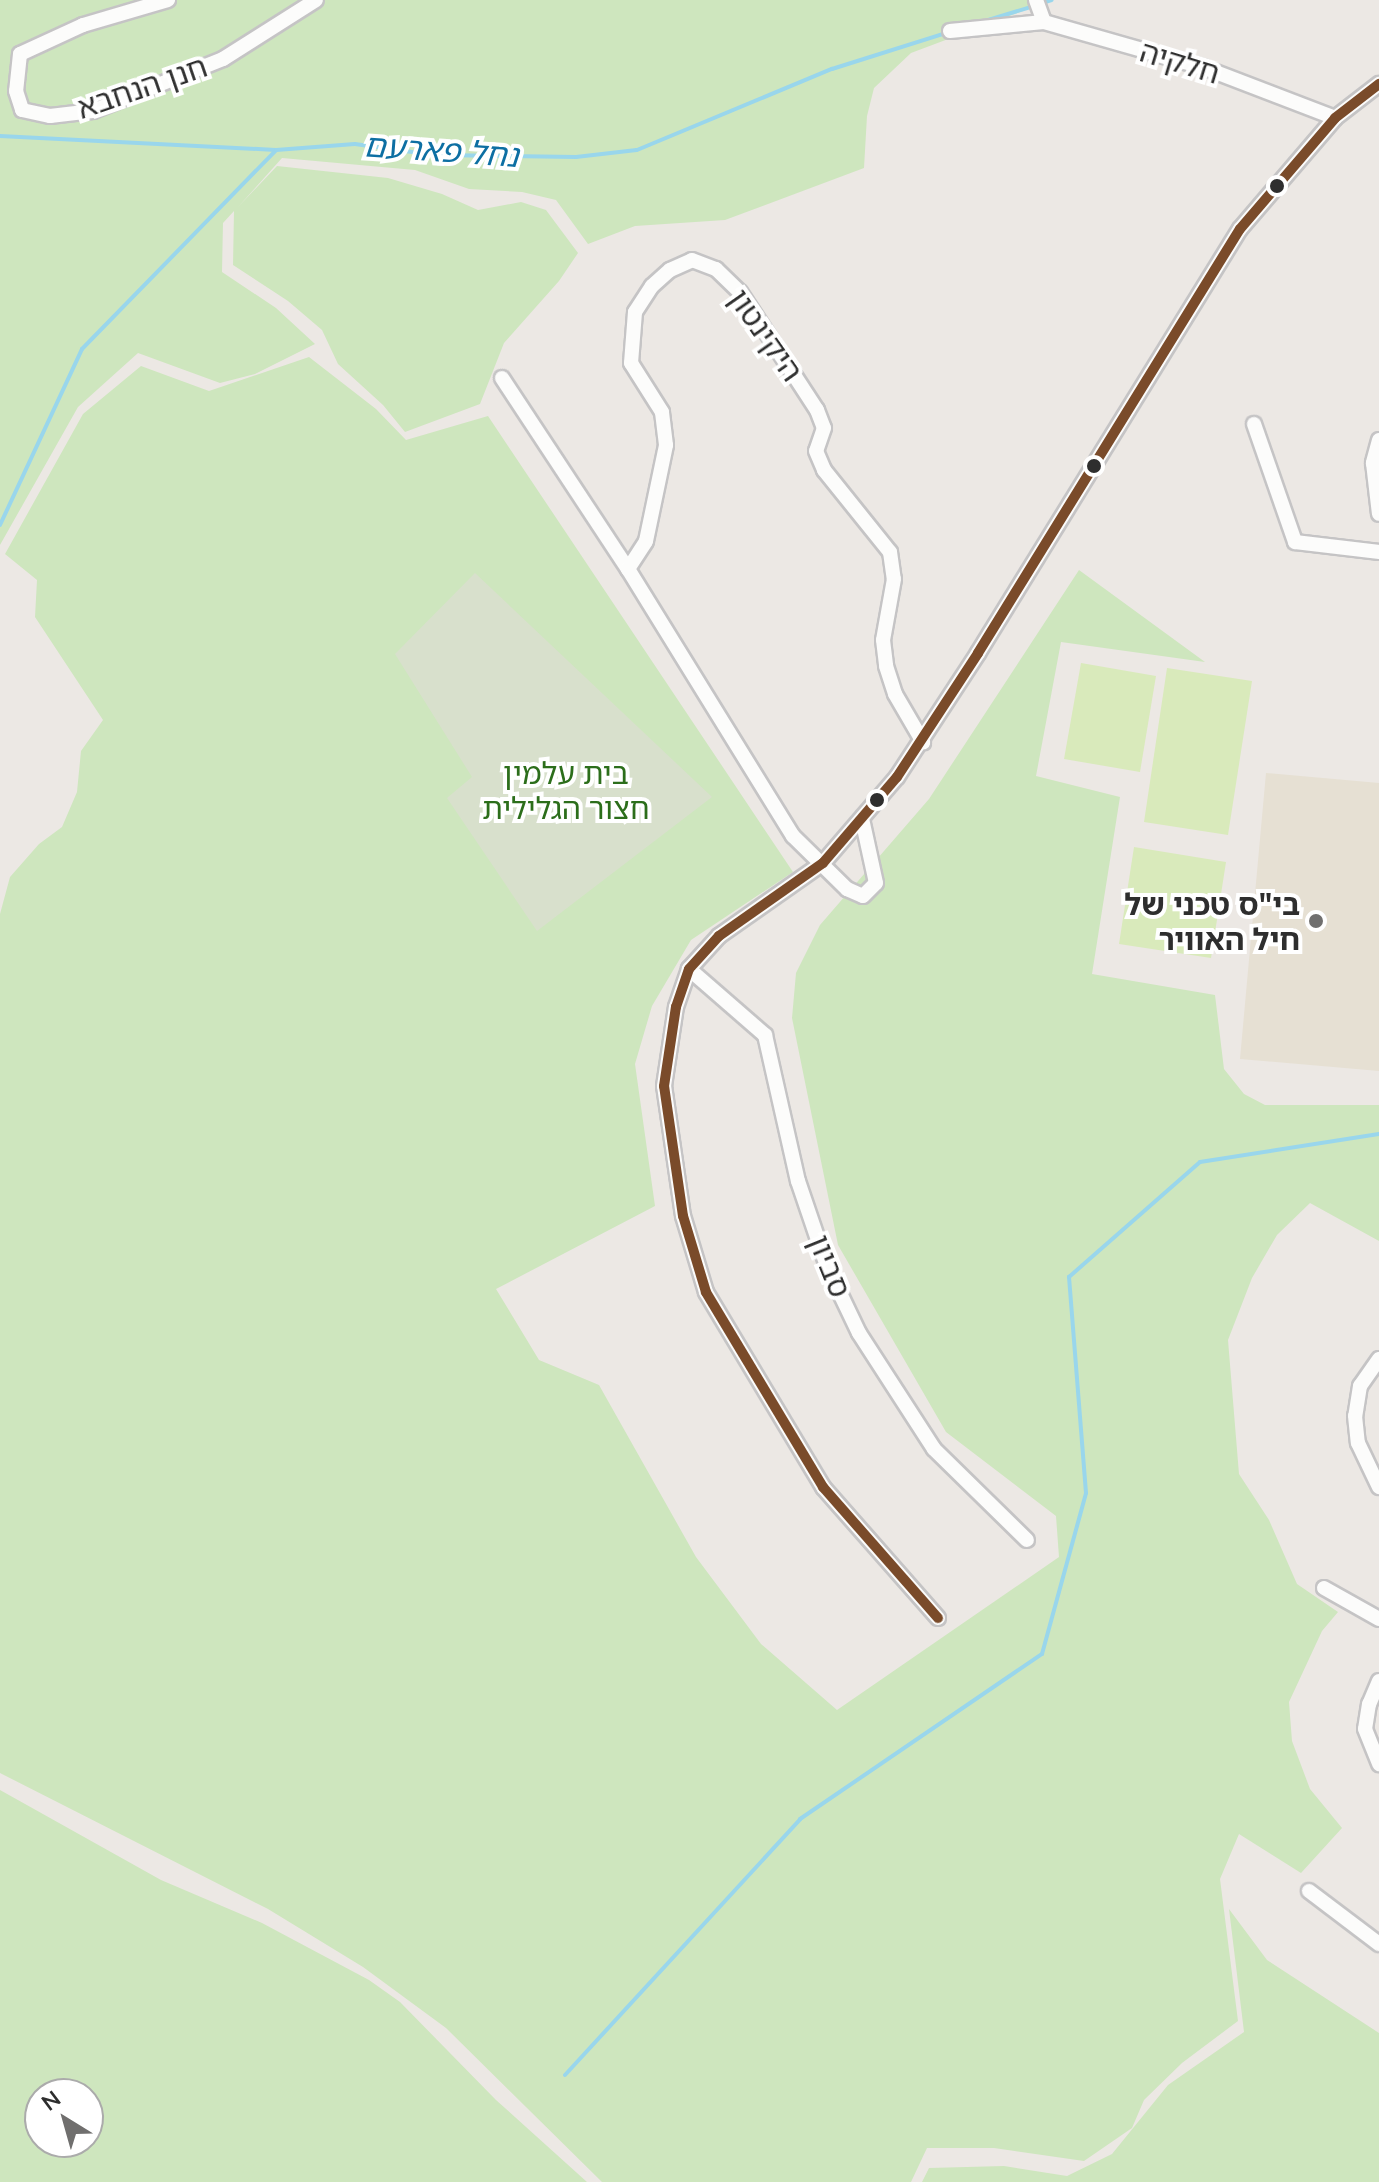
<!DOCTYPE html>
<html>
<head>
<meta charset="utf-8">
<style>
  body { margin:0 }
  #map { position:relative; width:1379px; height:2182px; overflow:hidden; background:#ece8e4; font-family:Mulish,"Noto Sans Hebrew",sans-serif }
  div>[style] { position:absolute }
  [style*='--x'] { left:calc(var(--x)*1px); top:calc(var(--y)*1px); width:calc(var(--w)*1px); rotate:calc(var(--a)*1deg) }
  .education>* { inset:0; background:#e6e0d3 }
  .green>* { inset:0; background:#cee6be }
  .cemetery>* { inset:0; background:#d8e0cc }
  .pitch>* { inset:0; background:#d9eabb }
  .stream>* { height:4px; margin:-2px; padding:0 2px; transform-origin:2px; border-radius:2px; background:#99d6ec }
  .roads { filter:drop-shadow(2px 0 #c5c4c5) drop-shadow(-2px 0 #c5c4c5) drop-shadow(0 2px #c5c4c5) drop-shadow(0 -2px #c5c4c5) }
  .minor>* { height:14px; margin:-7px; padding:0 7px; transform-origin:7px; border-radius:7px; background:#fcfcfb }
  .bus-1>* { height:10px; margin:-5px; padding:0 5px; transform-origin:5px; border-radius:5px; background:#7a4b2a }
  .dots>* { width:22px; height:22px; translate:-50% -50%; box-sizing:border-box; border:4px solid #fff; border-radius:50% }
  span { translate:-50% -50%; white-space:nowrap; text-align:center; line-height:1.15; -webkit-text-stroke:8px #fff; paint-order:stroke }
  .street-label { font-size:30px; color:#2e2e2e }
  .park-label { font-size:30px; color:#2c6e1b }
  .poi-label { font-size:30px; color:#2e2e2e; font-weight:700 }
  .right { translate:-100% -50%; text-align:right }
  .water-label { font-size:32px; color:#0d6fa3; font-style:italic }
  .north { position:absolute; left:24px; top:2078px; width:80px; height:80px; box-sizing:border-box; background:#fff; border:2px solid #ababab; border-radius:50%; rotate:323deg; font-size:22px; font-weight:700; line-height:32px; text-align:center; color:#2e2e2e }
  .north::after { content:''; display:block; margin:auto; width:28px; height:36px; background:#706f6e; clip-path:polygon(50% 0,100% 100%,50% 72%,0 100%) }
</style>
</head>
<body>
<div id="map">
  <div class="education">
    <i style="clip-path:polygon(1266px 773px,1379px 783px,1379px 1071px,1240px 1059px)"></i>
  </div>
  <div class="green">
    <i style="clip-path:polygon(0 0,1052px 0,911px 53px,874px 88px,867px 116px,864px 168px,725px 220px,635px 226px,588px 244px,556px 200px,522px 192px,469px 189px,415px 170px,282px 158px,238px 207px,277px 166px,388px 178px,442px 194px,478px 210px,521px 202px,546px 210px,578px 253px,559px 281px,504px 343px,480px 404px,405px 432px,383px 405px,338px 364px,322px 330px,288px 301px,233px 265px,234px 211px,223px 223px,222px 272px,276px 308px,315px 344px,255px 374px,220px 383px,138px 353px,78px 407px,0 545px)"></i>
    <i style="clip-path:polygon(309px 357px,376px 409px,406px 440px,488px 416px,793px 872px,691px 940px,652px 1006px,635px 1064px,655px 1206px,496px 1289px,539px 1360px,599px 1385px,696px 1557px,761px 1644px,837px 1710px,1059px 1557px,1056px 1516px,946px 1432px,838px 1245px,792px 1018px,796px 973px,820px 925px,929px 799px,1079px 570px,1205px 662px,1061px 642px,1036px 776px,1120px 797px,1092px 974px,1215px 995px,1224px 1069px,1244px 1094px,1265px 1105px,1379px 1105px,1379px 1241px,1310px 1203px,1277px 1235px,1252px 1278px,1228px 1340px,1239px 1474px,1269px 1520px,1297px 1584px,1338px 1612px,1322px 1631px,1289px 1702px,1292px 1741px,1310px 1789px,1342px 1828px,1301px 1873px,1239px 1834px,1220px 1879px,1238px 2021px,1182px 2063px,1144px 2100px,1132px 2128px,1084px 2161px,994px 2148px,927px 2148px,911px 2182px,602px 2182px,446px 2028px,363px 1967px,268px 1909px,0 1773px,0 914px,10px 877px,39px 844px,62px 827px,77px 792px,81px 751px,103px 720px,35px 617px,37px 580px,5px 554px,83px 414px,141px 366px,209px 391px)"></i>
    <i style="clip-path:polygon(evenodd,0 1790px,161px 1880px,262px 1923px,369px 1980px,400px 2002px,496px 2100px,587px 2182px,0 2182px,0 1790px,40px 2094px,88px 2094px,88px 2142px,40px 2142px,40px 2094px)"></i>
    <i style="clip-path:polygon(1229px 1909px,1267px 1960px,1379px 2033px,1379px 2182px,922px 2182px,929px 2168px,1004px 2166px,1067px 2176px,1112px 2154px,1168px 2085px,1244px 2032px)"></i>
  </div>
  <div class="cemetery">
    <i style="clip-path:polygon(475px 573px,712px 797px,537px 931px,447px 798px,472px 777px,395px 654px)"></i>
  </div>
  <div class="pitch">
    <i style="clip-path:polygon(1081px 663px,1156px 676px,1140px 772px,1064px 759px)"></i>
    <i style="clip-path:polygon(1167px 668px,1252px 681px,1228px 835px,1144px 822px)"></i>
    <i style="clip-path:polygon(1134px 847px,1226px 862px,1211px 958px,1119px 944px)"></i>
  </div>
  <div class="stream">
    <i style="--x:1042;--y:3;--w:10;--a:-17"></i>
    <i style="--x:985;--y:21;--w:51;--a:-17"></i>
    <i style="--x:0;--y:136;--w:276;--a:2.9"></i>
    <i style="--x:0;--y:525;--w:194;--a:-65"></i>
    <i style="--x:82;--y:349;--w:278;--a:-45.7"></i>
    <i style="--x:276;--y:150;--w:79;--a:-4.3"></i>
    <i style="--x:355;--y:144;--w:79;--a:8"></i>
    <i style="--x:433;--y:155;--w:143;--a:0.8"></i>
    <i style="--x:576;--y:157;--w:61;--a:-6.5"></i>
    <i style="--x:637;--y:150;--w:211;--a:-22.6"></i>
    <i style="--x:832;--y:69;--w:120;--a:-17.5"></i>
    <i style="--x:565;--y:2075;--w:348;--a:-47.4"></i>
    <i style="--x:800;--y:1819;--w:293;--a:-34.3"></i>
    <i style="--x:1042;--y:1654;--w:167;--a:-74.7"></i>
    <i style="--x:1086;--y:1493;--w:217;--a:-94.5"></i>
    <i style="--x:1069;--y:1277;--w:174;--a:-41.3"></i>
    <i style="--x:1200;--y:1162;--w:181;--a:-8.9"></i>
  </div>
  <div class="roads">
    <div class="minor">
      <i style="--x:168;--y:0;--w:89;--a:163.6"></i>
      <i style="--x:83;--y:25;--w:69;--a:155.3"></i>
      <i style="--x:20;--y:54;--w:37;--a:96"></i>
      <i style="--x:16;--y:91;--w:20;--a:72"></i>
      <i style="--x:22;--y:110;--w:29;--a:12"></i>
      <i style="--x:50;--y:116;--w:43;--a:-6.6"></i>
      <i style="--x:93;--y:111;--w:140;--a:-21.8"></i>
      <i style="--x:223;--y:59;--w:110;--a:-32.4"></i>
      <i style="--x:1036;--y:0;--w:23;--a:70"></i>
      <i style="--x:1044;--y:22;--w:167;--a:15.9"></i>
      <i style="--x:1205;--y:68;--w:139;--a:21"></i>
      <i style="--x:950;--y:31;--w:94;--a:-5.5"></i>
      <i style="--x:502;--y:378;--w:229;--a:56.6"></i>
      <i style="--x:628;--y:569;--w:314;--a:58.3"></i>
      <i style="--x:793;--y:836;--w:76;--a:44.5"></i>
      <i style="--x:847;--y:889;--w:17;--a:24"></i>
      <i style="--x:863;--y:896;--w:18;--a:-45"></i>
      <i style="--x:876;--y:883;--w:66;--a:-102.3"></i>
      <i style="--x:1254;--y:424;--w:125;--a:70.8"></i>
      <i style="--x:1295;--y:542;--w:85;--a:6.8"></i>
      <i style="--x:1379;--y:440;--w:24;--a:105"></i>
      <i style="--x:1373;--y:463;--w:51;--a:83.3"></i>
      <i style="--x:628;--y:569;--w:33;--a:-57"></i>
      <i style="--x:646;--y:541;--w:98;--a:-78.2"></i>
      <i style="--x:666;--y:445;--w:33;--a:-97"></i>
      <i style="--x:662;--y:412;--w:58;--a:-122.3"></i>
      <i style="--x:631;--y:363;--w:51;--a:-85.5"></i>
      <i style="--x:635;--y:312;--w:31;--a:-57"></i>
      <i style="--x:652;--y:286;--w:24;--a:-42"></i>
      <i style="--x:670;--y:270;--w:24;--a:-24"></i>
      <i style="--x:692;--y:260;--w:26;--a:21"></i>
      <i style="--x:716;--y:269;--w:33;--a:44"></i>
      <i style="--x:740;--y:292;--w:141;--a:56.9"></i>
      <i style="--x:817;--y:410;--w:19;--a:69"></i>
      <i style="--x:824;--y:428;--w:24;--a:109"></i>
      <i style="--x:816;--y:451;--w:21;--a:67"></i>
      <i style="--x:824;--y:470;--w:105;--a:51.2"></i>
      <i style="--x:890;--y:552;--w:27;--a:82"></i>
      <i style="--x:894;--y:579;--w:62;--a:100.2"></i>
      <i style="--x:883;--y:640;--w:26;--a:83"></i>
      <i style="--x:886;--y:666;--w:29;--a:72"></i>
      <i style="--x:895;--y:694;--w:56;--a:59.7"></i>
      <i style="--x:689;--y:969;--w:101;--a:41"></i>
      <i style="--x:765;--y:1035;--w:150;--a:77.3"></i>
      <i style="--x:798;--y:1181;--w:90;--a:71.2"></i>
      <i style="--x:827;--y:1266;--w:74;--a:64.5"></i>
      <i style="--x:859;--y:1333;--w:138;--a:57.1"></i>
      <i style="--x:934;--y:1449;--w:130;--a:44.4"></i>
      <i style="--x:1379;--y:1359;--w:33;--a:125"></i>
      <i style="--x:1360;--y:1386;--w:30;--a:99"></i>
      <i style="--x:1355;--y:1416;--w:27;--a:84"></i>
      <i style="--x:1358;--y:1443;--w:49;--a:64.5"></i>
      <i style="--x:1324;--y:1588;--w:63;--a:29.4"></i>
      <i style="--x:938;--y:1618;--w:174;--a:-131.3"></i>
      <i style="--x:823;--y:1487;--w:227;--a:-121"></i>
      <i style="--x:706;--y:1292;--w:79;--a:-106.8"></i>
      <i style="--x:683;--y:1216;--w:131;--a:-98.3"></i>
      <i style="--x:664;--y:1086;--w:80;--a:-81.4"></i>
      <i style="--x:676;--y:1007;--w:40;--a:-71.1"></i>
      <i style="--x:689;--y:969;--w:45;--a:-47.7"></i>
      <i style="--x:719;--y:936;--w:127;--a:-35.1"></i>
      <i style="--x:823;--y:863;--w:113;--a:-49.3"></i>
      <i style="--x:897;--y:777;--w:148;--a:-56.8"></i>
      <i style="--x:978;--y:653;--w:498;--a:-58.3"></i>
      <i style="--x:1240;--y:229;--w:146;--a:-49.4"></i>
      <i style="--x:1335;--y:118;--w:56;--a:-37.7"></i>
      <i style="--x:1379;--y:1681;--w:25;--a:113"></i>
      <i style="--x:1369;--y:1704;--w:25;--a:99"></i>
      <i style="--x:1365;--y:1729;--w:38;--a:68"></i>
      <i style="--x:1309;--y:1891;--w:88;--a:37.1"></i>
    </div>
  </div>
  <div class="bus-1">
    <i style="--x:938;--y:1618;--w:174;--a:-131.3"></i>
    <i style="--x:823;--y:1487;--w:227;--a:-121"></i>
    <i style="--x:706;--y:1292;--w:79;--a:-106.8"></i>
    <i style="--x:683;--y:1216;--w:131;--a:-98.3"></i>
    <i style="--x:664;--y:1086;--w:80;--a:-81.4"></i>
    <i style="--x:676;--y:1007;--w:40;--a:-71.1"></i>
    <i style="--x:689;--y:969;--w:45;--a:-47.7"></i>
    <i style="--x:719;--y:936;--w:127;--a:-35.1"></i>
    <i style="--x:823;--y:863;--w:113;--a:-49.3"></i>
    <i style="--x:897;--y:777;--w:148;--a:-56.8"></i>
    <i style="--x:978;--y:653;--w:498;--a:-58.3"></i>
    <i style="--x:1240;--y:229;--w:146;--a:-49.4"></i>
    <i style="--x:1335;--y:118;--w:56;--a:-37.7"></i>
  </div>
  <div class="dots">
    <i style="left:1277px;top:186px;background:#2e2e2e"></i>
    <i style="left:1094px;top:466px;background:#2e2e2e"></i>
    <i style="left:877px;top:800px;background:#2e2e2e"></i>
    <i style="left:1316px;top:921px;background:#706f6e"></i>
  </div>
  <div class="street-label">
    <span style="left:1180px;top:62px;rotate:17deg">חלקיה</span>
    <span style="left:142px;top:87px;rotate:-19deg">חנן הנחבא</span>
    <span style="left:766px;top:335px;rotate:55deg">היקינטון</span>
    <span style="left:830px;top:1266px;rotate:68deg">סביון</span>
  </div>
  <div class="park-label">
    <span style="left:566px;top:790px">בית עלמין<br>חצור הגלילית</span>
  </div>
  <div class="poi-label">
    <span class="right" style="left:1300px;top:921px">בי"ס טכני של<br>חיל האוויר</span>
  </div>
  <div class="water-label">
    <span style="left:441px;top:150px;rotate:4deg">נחל פארעם</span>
  </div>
  <div class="north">N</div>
</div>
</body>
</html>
